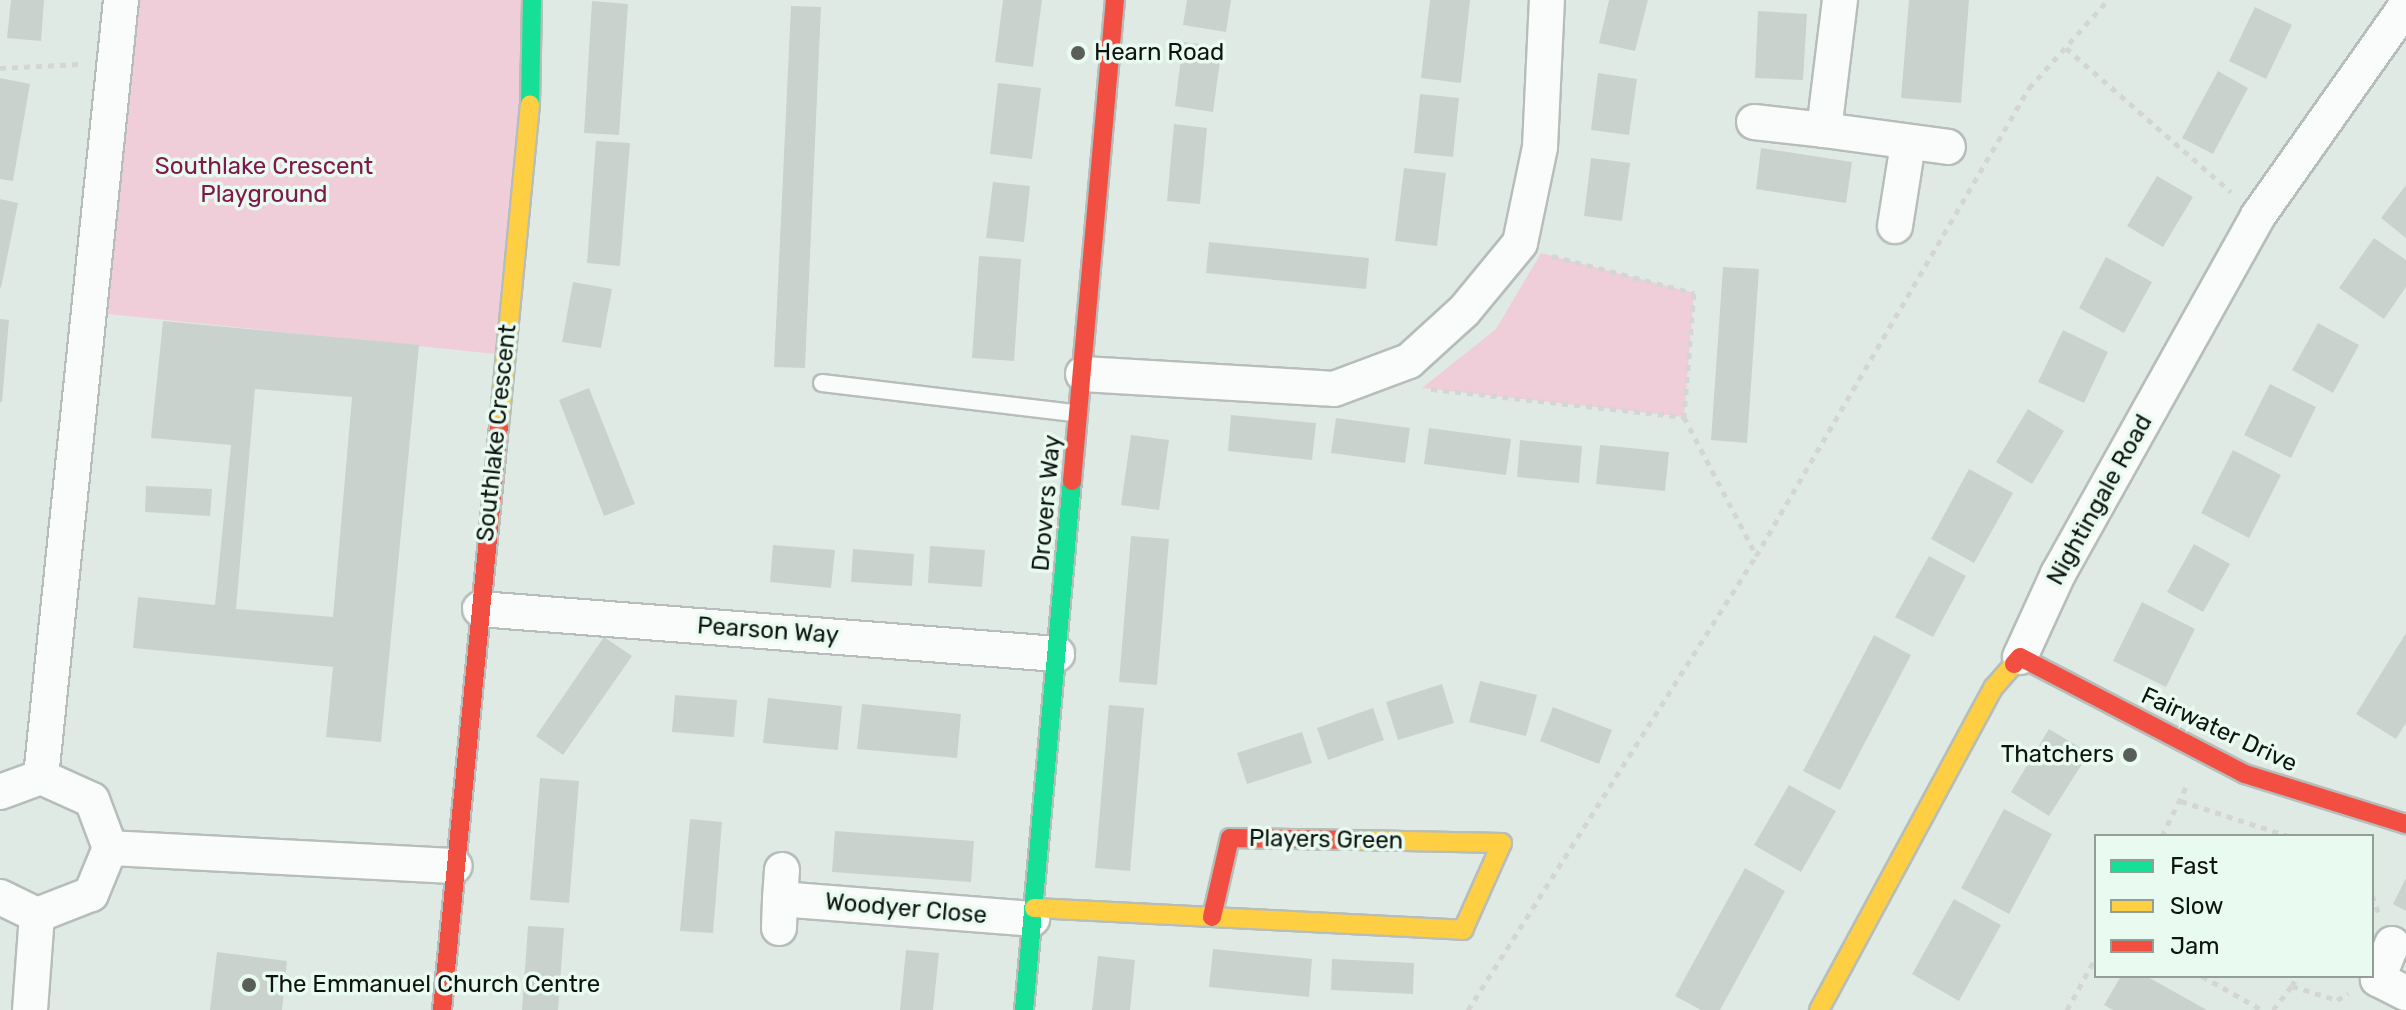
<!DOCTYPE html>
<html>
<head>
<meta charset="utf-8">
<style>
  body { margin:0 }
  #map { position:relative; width:2406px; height:1010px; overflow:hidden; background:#e0eae5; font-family:Rubik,sans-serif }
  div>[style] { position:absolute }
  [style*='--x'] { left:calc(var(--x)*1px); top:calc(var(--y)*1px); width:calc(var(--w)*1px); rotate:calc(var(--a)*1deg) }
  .green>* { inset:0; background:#f0ced9 }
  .building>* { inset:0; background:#cad2ce }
  .path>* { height:5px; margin-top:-2.5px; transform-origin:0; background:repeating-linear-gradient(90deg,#d4d6d6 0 6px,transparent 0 12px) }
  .roads { filter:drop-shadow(2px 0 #b6bdba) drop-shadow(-2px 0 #b6bdba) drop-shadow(0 2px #b6bdba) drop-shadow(0 -2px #b6bdba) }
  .lane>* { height:16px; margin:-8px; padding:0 8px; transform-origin:8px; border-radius:8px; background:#fafcfb }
  .street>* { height:34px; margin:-17px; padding:0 17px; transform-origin:17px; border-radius:17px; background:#fafcfb }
  .fast>* { height:18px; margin:-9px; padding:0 9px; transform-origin:9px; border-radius:9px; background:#16e098 }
  .slow>* { height:18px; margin:-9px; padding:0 9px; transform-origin:9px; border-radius:9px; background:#ffcf43 }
  .jam>* { height:18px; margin:-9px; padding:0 9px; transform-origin:9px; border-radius:9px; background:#f24e42 }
  .dots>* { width:22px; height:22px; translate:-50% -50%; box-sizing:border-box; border:4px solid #e9fbf1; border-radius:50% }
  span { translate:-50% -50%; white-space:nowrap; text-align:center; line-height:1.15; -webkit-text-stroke:7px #e9fbf1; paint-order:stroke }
  .poi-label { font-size:24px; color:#0e1411 }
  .left { translate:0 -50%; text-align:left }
  .right { translate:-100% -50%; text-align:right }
  .park-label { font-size:24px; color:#801849 }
  .street-label { font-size:24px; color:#0e1411 }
  .legend { position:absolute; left:2094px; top:834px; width:280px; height:144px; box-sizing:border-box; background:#e9fbf1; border:2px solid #919f97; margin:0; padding:10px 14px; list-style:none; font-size:24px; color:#0e1411 }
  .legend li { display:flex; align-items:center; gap:16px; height:40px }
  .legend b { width:40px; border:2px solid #919f97 }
</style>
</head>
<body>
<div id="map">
  <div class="green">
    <i style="clip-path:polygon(121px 0,532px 0,505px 355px,88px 312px)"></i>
    <i style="clip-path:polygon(1541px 253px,1694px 293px,1684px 417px,1422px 388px,1496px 329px)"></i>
  </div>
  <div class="building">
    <i style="clip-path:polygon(11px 0,44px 0,41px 41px,7px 38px)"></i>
    <i style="clip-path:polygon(1003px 0,1042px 0,1033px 67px,995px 62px)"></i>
    <i style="clip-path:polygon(1187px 0,1231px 0,1226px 32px,1183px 25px)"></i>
    <i style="clip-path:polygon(1430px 0,1470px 0,1461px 83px,1421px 78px)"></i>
    <i style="clip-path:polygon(1609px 0,1648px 0,1635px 51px,1599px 43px)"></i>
    <i style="clip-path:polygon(1909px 0,1969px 0,1961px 103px,1901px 98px)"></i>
    <i style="clip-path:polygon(592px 1px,628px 4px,619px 135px,584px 133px)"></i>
    <i style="clip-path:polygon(791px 6px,821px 7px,805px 368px,774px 367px)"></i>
    <i style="clip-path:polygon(2255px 7px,2292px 25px,2266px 79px,2229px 61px)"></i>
    <i style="clip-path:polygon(1758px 11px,1807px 14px,1803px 80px,1755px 78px)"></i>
    <i style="clip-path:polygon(1183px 42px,1222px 47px,1213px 112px,1175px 106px)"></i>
    <i style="clip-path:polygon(2218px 71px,2248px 88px,2213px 154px,2182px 138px)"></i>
    <i style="clip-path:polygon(1598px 73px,1637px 79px,1629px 135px,1591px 130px)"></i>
    <i style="clip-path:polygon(0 78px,30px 84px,13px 181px,0 179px)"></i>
    <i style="clip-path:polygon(998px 83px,1041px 88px,1032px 159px,990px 154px)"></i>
    <i style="clip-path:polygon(1420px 94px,1459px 98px,1453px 157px,1414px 153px)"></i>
    <i style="clip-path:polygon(1174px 124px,1207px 128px,1200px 204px,1167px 201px)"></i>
    <i style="clip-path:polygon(596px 141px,630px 143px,620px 266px,587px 263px)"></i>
    <i style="clip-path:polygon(1761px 148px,1852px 162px,1846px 203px,1756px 189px)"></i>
    <i style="clip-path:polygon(1591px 158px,1630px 163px,1622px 221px,1584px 216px)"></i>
    <i style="clip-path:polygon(1404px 168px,1446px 173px,1437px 246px,1395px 241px)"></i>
    <i style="clip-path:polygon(2157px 176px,2193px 197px,2163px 247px,2127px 226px)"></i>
    <i style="clip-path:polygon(993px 182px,1030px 186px,1024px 242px,986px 238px)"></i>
    <i style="clip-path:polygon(2406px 185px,2406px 238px,2381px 218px)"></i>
    <i style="clip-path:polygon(0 199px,18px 203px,1px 288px,0 287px)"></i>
    <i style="clip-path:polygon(2374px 238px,2406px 260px,2406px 287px,2384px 319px,2339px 288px)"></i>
    <i style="clip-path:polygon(1209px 242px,1369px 258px,1366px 289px,1206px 273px)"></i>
    <i style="clip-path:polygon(979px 256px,1021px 259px,1014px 361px,972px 358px)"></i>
    <i style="clip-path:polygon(2106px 257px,2152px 282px,2124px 333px,2079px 308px)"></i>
    <i style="clip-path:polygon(1723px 267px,1759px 269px,1747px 443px,1711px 440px)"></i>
    <i style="clip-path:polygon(573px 282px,612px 289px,601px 348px,562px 342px)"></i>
    <i style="clip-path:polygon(0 319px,9px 320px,2px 402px,0 402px)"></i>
    <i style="clip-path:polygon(evenodd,163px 321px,419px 345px,381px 742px,326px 737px,333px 667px,133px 648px,138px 597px,215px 605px,231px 445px,151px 438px,163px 321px,255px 389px,352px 397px,333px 617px,236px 609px,255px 389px)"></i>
    <i style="clip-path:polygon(2318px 323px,2359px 345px,2333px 393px,2292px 370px)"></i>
    <i style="clip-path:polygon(2063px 330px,2108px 352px,2084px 403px,2038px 382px)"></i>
    <i style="clip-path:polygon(2270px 384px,2316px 407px,2291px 458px,2244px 435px)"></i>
    <i style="clip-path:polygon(589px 388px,635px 504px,604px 516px,559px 400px)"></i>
    <i style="clip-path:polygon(2028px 409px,2064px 431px,2032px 484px,1996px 462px)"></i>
    <i style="clip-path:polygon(1231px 415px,1316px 423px,1312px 460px,1228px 451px)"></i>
    <i style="clip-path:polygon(1336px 418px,1410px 428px,1405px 463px,1331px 453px)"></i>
    <i style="clip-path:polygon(1429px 428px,1511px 439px,1506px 475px,1424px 464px)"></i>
    <i style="clip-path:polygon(1131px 435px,1169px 440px,1159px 510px,1121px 505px)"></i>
    <i style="clip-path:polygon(1520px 440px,1582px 446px,1579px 483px,1517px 477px)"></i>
    <i style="clip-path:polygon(1600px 445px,1669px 452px,1665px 491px,1596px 484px)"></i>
    <i style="clip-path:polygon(2233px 450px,2281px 475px,2249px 538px,2201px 513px)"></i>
    <i style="clip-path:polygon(1969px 469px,2013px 493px,1974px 563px,1931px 539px)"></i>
    <i style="clip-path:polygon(146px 486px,212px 489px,210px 516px,145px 512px)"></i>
    <i style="clip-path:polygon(1131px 536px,1169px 539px,1157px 685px,1119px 682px)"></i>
    <i style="clip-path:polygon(2194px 544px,2230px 564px,2203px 612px,2167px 592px)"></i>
    <i style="clip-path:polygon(773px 545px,835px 550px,831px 588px,770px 582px)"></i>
    <i style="clip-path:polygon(930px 546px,985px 550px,982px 587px,928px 583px)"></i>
    <i style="clip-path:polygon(853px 549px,914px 554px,912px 586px,851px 582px)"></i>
    <i style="clip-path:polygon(1929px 556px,1966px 576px,1933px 637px,1895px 617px)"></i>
    <i style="clip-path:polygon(2142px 602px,2195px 629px,2166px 687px,2113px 661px)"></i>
    <i style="clip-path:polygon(2406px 633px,2406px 723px,2396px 739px,2356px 714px)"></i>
    <i style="clip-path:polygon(1874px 635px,1911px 655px,1840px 790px,1803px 771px)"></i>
    <i style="clip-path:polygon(604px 637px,632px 656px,563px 755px,536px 736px)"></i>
    <i style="clip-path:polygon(1480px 681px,1537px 695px,1526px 736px,1469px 722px)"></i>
    <i style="clip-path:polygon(1442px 684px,1454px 723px,1398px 740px,1386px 702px)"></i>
    <i style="clip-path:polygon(675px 695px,737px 700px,734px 737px,672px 732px)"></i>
    <i style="clip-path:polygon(768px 698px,842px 706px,838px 750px,763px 743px)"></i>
    <i style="clip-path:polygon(862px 704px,961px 714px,957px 758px,857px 749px)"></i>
    <i style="clip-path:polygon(1109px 705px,1144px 708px,1130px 871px,1095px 868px)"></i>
    <i style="clip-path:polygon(1553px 707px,1612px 730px,1599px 764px,1540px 741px)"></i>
    <i style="clip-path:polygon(1373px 708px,1384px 740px,1328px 760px,1317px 728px)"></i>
    <i style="clip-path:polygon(2049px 729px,2089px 753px,2049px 816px,2011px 792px)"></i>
    <i style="clip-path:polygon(1302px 732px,1312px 763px,1247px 784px,1237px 753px)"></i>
    <i style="clip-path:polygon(540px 778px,579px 781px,569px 903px,530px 900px)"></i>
    <i style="clip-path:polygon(1789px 785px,1836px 811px,1801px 872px,1754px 845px)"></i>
    <i style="clip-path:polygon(2004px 809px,2052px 834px,2009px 914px,1961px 888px)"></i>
    <i style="clip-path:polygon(690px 819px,722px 822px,713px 933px,680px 931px)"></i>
    <i style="clip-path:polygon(835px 831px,974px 841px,971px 882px,832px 872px)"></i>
    <i style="clip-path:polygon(1745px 868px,1785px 891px,1720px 1010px,1701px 1010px,1675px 996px)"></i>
    <i style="clip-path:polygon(2406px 878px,2406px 911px,2393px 904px)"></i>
    <i style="clip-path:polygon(1954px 899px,2001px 925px,1959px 1001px,1912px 974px)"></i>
    <i style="clip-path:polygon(528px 926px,564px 928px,558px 1010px,522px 1010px)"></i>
    <i style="clip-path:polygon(1213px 949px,1312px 959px,1309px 997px,1209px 987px)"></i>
    <i style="clip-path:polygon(906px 950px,939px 953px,933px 1010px,900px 1010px)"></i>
    <i style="clip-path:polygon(217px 952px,287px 961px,282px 1010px,210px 1010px)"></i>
    <i style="clip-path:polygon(1098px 956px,1135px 960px,1130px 1010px,1092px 1010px)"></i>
    <i style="clip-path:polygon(1332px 959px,1414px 963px,1413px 994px,1331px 990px)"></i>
    <i style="clip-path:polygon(2121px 976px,2146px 976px,2207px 1010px,2113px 1010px,2104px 1005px)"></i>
  </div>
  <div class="path">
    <i style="--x:2066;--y:48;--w:219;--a:41.1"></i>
    <i style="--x:0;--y:68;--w:79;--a:-2.9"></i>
    <i style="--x:1552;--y:256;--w:147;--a:14.6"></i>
    <i style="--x:1694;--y:293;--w:124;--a:94.6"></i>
    <i style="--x:1431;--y:389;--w:255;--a:6.3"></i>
    <i style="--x:1684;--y:417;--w:156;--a:62.4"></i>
    <i style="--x:2181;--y:801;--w:114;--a:18"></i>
    <i style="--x:2162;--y:836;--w:55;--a:-63.9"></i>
    <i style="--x:2372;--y:895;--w:20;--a:70"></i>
    <i style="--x:2202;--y:976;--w:69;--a:29.5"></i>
    <i style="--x:2292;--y:986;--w:11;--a:-63"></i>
    <i style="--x:1468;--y:1010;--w:538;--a:-57.61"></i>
    <i style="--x:1756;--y:556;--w:542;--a:-59.74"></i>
    <i style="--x:2029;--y:88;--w:118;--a:-48.1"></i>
    <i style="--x:2067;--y:1010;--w:60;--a:-61.3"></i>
    <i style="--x:2273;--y:1010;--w:31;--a:-52"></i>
    <i style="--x:2292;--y:986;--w:47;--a:17.3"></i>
    <i style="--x:2337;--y:1000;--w:13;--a:-29"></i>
  </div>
  <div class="roads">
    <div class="lane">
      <i style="--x:822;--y:383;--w:255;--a:6.8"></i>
    </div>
    <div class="street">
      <i style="--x:1840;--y:0;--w:131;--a:97"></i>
      <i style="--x:1824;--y:130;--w:125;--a:7.8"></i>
      <i style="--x:1754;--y:122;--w:70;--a:6.5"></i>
      <i style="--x:1895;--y:226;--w:83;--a:-81"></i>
      <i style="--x:1083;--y:374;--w:251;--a:3.4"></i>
      <i style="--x:1334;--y:389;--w:80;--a:-20.5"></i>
      <i style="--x:1409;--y:361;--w:74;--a:-42.3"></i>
      <i style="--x:1464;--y:311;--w:88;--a:-50.5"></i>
      <i style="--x:1520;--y:243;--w:98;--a:-78.2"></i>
      <i style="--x:1540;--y:147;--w:147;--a:-87.3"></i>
      <i style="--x:480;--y:609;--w:579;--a:4.46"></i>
      <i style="--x:2020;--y:657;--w:91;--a:-65.4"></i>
      <i style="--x:2058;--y:574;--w:410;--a:-60.8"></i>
      <i style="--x:2258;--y:216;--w:257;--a:-54.8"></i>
      <i style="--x:41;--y:777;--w:781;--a:-84.12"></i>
      <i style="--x:0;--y:792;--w:44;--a:-20.1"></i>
      <i style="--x:41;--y:777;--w:56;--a:24.3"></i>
      <i style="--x:92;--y:800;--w:51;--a:69.4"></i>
      <i style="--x:110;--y:848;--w:50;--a:112.4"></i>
      <i style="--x:91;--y:894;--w:58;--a:158.7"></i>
      <i style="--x:37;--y:915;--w:41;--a:-154.1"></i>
      <i style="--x:110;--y:848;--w:345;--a:3"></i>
      <i style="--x:782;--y:870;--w:29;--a:94"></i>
      <i style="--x:780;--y:899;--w:253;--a:4.5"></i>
      <i style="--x:779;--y:928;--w:29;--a:-88"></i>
      <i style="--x:2392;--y:944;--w:38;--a:112"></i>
      <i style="--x:2378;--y:979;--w:31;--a:27"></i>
      <i style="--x:30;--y:1010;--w:95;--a:-85.8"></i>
    </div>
    <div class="fast">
      <i style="--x:530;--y:104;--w:104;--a:-88.9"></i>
      <i style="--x:1024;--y:1010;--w:531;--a:-84.82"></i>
    </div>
    <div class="slow">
      <i style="--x:499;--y:426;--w:323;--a:-84.5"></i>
      <i style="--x:1034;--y:908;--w:430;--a:2.9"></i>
      <i style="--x:1463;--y:930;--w:95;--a:-65.9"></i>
      <i style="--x:1502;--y:843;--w:146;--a:-178.8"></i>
      <i style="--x:1819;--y:1010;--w:367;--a:-61.6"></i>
      <i style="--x:1994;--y:687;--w:30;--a:-49"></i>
    </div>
    <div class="jam">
      <i style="--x:1072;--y:481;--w:483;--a:-84.9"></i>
      <i style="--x:2014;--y:664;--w:9;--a:-49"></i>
      <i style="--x:2020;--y:657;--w:254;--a:27.5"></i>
      <i style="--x:2245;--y:774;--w:169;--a:17.3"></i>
      <i style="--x:1212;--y:917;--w:81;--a:-77.2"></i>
      <i style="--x:1230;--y:838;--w:126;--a:0.9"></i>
      <i style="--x:442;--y:1010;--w:587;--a:-84.43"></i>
    </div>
  </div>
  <div class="dots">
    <i style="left:1078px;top:53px;background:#585f5b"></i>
    <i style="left:2130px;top:755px;background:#585f5b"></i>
    <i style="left:249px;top:985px;background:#585f5b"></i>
  </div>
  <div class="poi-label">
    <span class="left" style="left:1094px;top:53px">Hearn Road</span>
    <span class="right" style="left:2114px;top:755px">Thatchers</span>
    <span class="left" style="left:265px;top:985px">The Emmanuel Church Centre</span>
  </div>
  <div class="park-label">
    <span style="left:264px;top:181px">Southlake Crescent<br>Playground</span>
  </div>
  <div class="street-label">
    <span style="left:497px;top:433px;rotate:-84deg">Southlake Crescent</span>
    <span style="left:2100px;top:500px;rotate:-61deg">Nightingale Road</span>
    <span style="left:1047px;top:503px;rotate:-85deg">Drovers Way</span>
    <span style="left:768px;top:631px;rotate:4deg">Pearson Way</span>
    <span style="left:2219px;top:730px;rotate:25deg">Fairwater Drive</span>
    <span style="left:1326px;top:840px;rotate:1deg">Players Green</span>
    <span style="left:906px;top:909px;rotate:5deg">Woodyer Close</span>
  </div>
  <ul class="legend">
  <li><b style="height:10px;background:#16e098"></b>Fast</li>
  <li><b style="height:10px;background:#ffcf43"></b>Slow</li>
  <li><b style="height:10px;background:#f24e42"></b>Jam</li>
  </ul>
</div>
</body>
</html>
